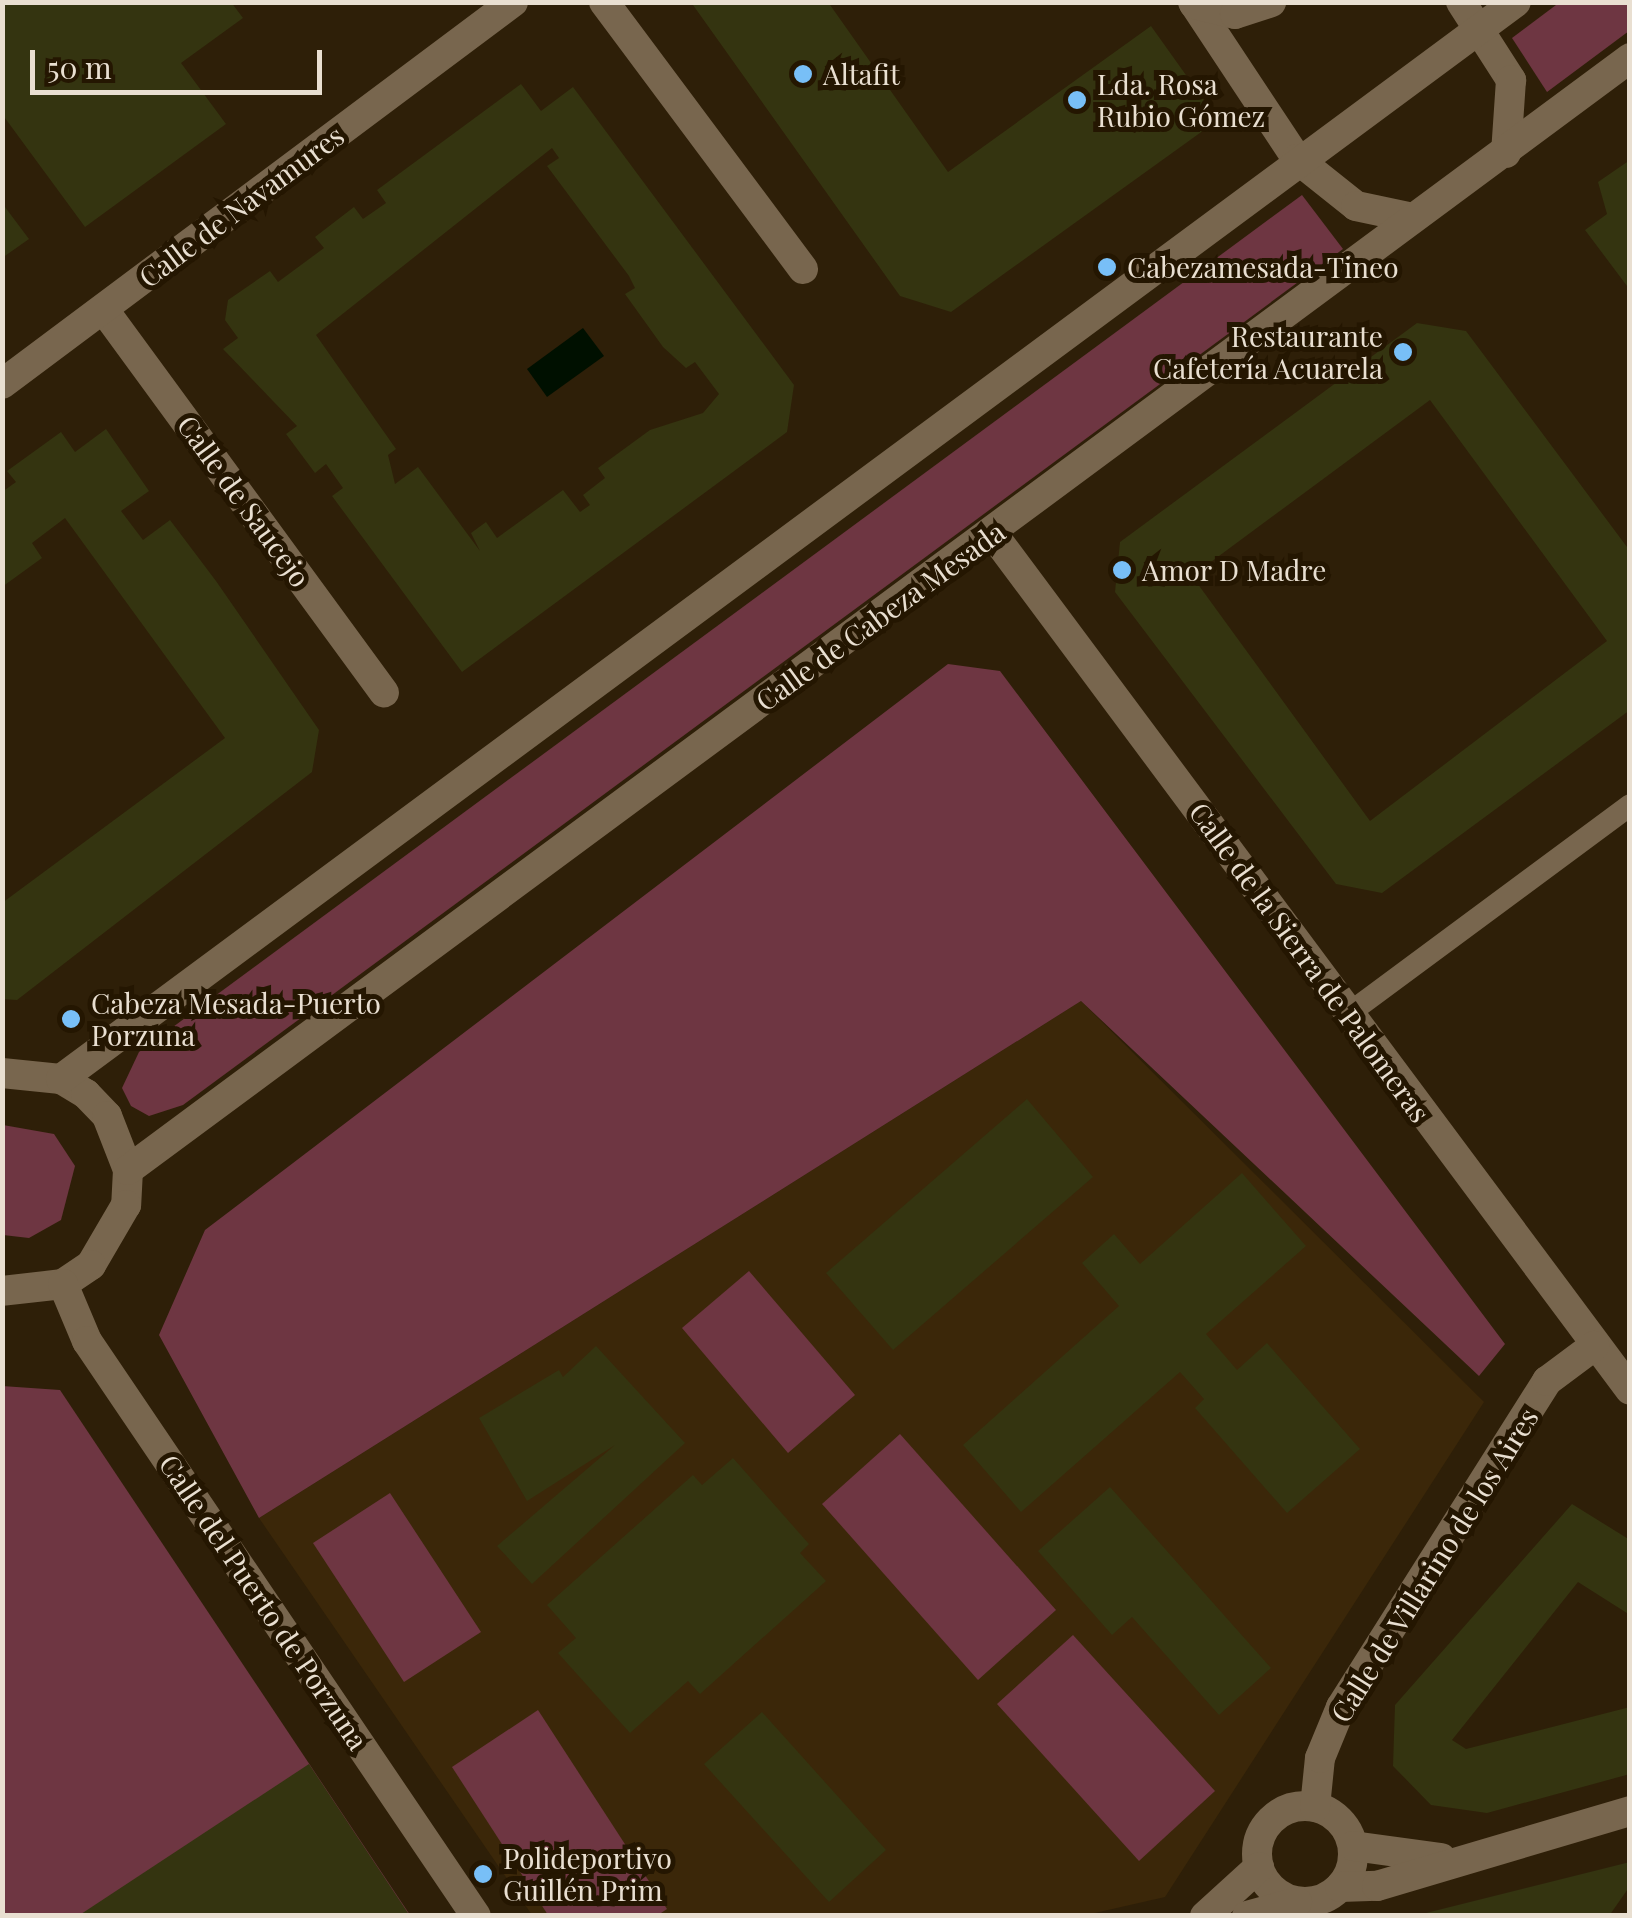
<!DOCTYPE html>
<html>
<head>
<meta charset="utf-8">
<style>
  body { margin:0 }
  #map { position:relative; width:1632px; height:1918px; overflow:hidden; background:#2e1f08; font-family:"Playfair Display",serif }
  div>[style] { position:absolute }
  [style*='--x'] { left:calc(var(--x)*1px); top:calc(var(--y)*1px); width:calc(var(--w)*1px); rotate:calc(var(--a)*1deg) }
  .built>* { inset:0; background:#3b2709 }
  .green>* { inset:0; background:#6e3642 }
  .water>* { inset:0; background:#001000 }
  .building>* { inset:0; background:#343410 }
  .pedestrian>* { height:22px; margin:-11px; padding:0 11px; transform-origin:11px; border-radius:11px; background:#78664e }
  .minor>* { height:30px; margin:-15px; padding:0 15px; transform-origin:15px; border-radius:15px; background:#78664e }
  .minor>.ring { margin:-15px; padding:0; box-sizing:content-box; background:none; border:30px solid #78664e; border-radius:50% }
  .dots>* { width:28px; height:28px; translate:-50% -50%; box-sizing:border-box; border:5px solid #241601; border-radius:50% }
  span { translate:-50% -50%; white-space:nowrap; text-align:center; line-height:1.15; -webkit-text-stroke:10px #241601; paint-order:stroke }
  .poi-label { font-size:28px; color:#e9dfd1 }
  .left { translate:0 -50%; text-align:left }
  .right { translate:-100% -50%; text-align:right }
  .street-label { font-size:28px; color:#e9dfd1 }
  .frame { position:absolute; inset:0; border:5px solid #e9dfd1; pointer-events:none }
  .scale { position:absolute; left:30px; top:50px; width:292px; height:45px; box-sizing:border-box; border:5px solid #e9dfd1; border-top:0; padding-left:12px; font-size:30px; line-height:35px; white-space:nowrap; color:#e9dfd1; -webkit-text-stroke:8px #241601; paint-order:stroke }
</style>
</head>
<body>
<div id="map">
  <div class="built">
    <i style="clip-path:polygon(1081px 1001px,1484px 1402px,1165px 1897px,1086px 1915px,532px 1915px,259px 1518px)"></i>
  </div>
  <div class="green">
    <i style="clip-path:polygon(1560px 2px,1629px 3px,1629px 31px,1547px 92px,1512px 38px)"></i>
    <i style="clip-path:polygon(1302px 195px,1343px 249px,183px 1105px,149px 1116px,131px 1106px,122px 1088px,139px 1052px)"></i>
    <i style="clip-path:polygon(948px 664px,1000px 671px,1505px 1344px,1479px 1376px,1081px 1001px,259px 1518px,159px 1335px,205px 1230px)"></i>
    <i style="clip-path:polygon(3px 1125px,54px 1134px,75px 1166px,61px 1220px,29px 1238px,3px 1235px)"></i>
    <i style="clip-path:polygon(749px 1271px,855px 1395px,788px 1453px,682px 1328px)"></i>
    <i style="clip-path:polygon(2px 1386px,60px 1390px,410px 1915px,3px 1915px)"></i>
    <i style="clip-path:polygon(900px 1434px,1056px 1610px,978px 1680px,822px 1504px)"></i>
    <i style="clip-path:polygon(390px 1493px,481px 1632px,404px 1682px,313px 1543px)"></i>
    <i style="clip-path:polygon(1073px 1635px,1215px 1791px,1139px 1861px,997px 1704px)"></i>
    <i style="clip-path:polygon(538px 1710px,667px 1909px,658px 1915px,548px 1915px,452px 1767px)"></i>
  </div>
  <div class="water">
    <i style="clip-path:polygon(583px 328px,604px 356px,547px 397px,527px 369px)"></i>
  </div>
  <div class="building">
    <i style="clip-path:polygon(2px 2px,231px 2px,243px 18px,181px 63px,226px 124px,85px 227px,2px 114px)"></i>
    <i style="clip-path:polygon(828px 2px,948px 172px,1151px 26px,1218px 120px,951px 312px,900px 296px,693px 5px)"></i>
    <i style="clip-path:polygon(evenodd,521px 84px,541px 111px,573px 87px,794px 385px,787px 432px,462px 672px,332px 496px,343px 488px,326px 464px,315px 473px,286px 434px,297px 426px,223px 349px,238px 338px,225px 320px,228px 300px,270px 271px,278px 282px,324px 248px,315px 237px,354px 207px,363px 219px,386px 203px,377px 190px,521px 84px,552px 148px,559px 158px,547px 166px,629px 276px,635px 288px,625px 294px,663px 347px,686px 368px,695px 362px,719px 394px,703px 413px,650px 430px,598px 468px,605px 478px,583px 495px,590px 505px,580px 512px,563px 490px,497px 538px,486px 522px,471px 533px,480px 551px,418px 467px,395px 484px,388px 455px,396px 449px,316px 335px,552px 148px)"></i>
    <i style="clip-path:polygon(1630px 160px,1630px 290px,1585px 230px,1607px 214px,1598px 182px)"></i>
    <i style="clip-path:polygon(2px 203px,29px 239px,2px 258px)"></i>
    <i style="clip-path:polygon(evenodd,1417px 323px,1466px 331px,1630px 551px,1630px 710px,1382px 893px,1336px 884px,1115px 592px,1120px 542px,1417px 323px,1430px 400px,1607px 641px,1370px 821px,1192px 576px,1430px 400px)"></i>
    <i style="clip-path:polygon(106px 429px,149px 491px,121px 511px,143px 540px,170px 520px,216px 581px,319px 730px,312px 772px,17px 1000px,2px 999px,2px 903px,225px 738px,65px 518px,32px 543px,42px 558px,2px 587px,2px 492px,16px 482px,7px 471px,61px 432px,75px 452px)"></i>
    <i style="clip-path:polygon(1027px 1099px,1093px 1177px,893px 1350px,826px 1273px)"></i>
    <i style="clip-path:polygon(1242px 1173px,1306px 1246px,1206px 1334px,1237px 1370px,1267px 1343px,1360px 1449px,1287px 1513px,1195px 1408px,1204px 1399px,1180px 1372px,1021px 1512px,963px 1445px,1119px 1306px,1082px 1263px,1114px 1234px,1140px 1264px)"></i>
    <i style="clip-path:polygon(596px 1346px,685px 1443px,532px 1584px,497px 1546px,615px 1445px,527px 1501px,479px 1418px,559px 1370px,563px 1377px)"></i>
    <i style="clip-path:polygon(733px 1458px,809px 1544px,800px 1553px,826px 1581px,700px 1694px,688px 1681px,630px 1733px,558px 1653px,576px 1638px,547px 1605px,693px 1475px,702px 1485px)"></i>
    <i style="clip-path:polygon(1110px 1487px,1271px 1668px,1219px 1715px,1132px 1617px,1112px 1635px,1038px 1551px)"></i>
    <i style="clip-path:polygon(1572px 1504px,1630px 1540px,1630px 1615px,1578px 1582px,1452px 1740px,1466px 1749px,1630px 1707px,1630px 1774px,1487px 1813px,1431px 1805px,1393px 1766px,1395px 1705px)"></i>
    <i style="clip-path:polygon(762px 1712px,886px 1850px,829px 1902px,704px 1764px)"></i>
    <i style="clip-path:polygon(309px 1764px,410px 1916px,78px 1916px)"></i>
    <i style="clip-path:polygon(1630px 1862px,1630px 1886px,1609px 1916px,1414px 1916px)"></i>
  </div>
  <div class="pedestrian">
    <i style="--x:1348;--y:1014;--w:351;--a:-36.5"></i>
  </div>
  <div class="minor">
    <i style="--x:604;--y:2;--w:333;--a:53.3"></i>
    <i style="--x:1193;--y:2;--w:188;--a:56.5"></i>
    <i style="--x:1297;--y:159;--w:75;--a:38.5"></i>
    <i style="--x:1356;--y:206;--w:58;--a:11.9"></i>
    <i style="--x:1461;--y:2;--w:93;--a:57.3"></i>
    <i style="--x:1511;--y:80;--w:73;--a:93.9"></i>
    <i style="--x:1194;--y:4;--w:42;--a:13.7"></i>
    <i style="--x:1235;--y:14;--w:38;--a:-18"></i>
    <i style="--x:104;--y:310;--w:474;--a:53.8"></i>
    <i style="--x:2;--y:384;--w:638;--a:-36.78"></i>
    <i style="--x:992;--y:533;--w:1068;--a:53.33"></i>
    <i style="--x:2;--y:1073;--w:59;--a:5.8"></i>
    <i style="--x:61;--y:1079;--w:29;--a:31"></i>
    <i style="--x:86;--y:1094;--w:30;--a:46"></i>
    <i style="--x:107;--y:1116;--w:58;--a:68.7"></i>
    <i style="--x:128;--y:1170;--w:35;--a:93"></i>
    <i style="--x:126;--y:1205;--w:69;--a:120.3"></i>
    <i style="--x:91;--y:1265;--w:34;--a:146"></i>
    <i style="--x:63;--y:1284;--w:61;--a:173.5"></i>
    <i style="--x:61;--y:1079;--w:1810;--a:-36.51"></i>
    <i style="--x:128;--y:1170;--w:1869;--a:-36.51"></i>
    <i style="--x:63;--y:1284;--w:62;--a:67.2"></i>
    <i style="--x:87;--y:1341;--w:694;--a:55.92"></i>
    <i class="ring" style="left:1257px;top:1806px;width:66px;height:66px"></i>
    <i style="--x:1315;--y:1807;--w:49;--a:-84.2"></i>
    <i style="--x:1320;--y:1758;--w:55;--a:-67.6"></i>
    <i style="--x:1341;--y:1707;--w:386;--a:-57.7"></i>
    <i style="--x:1547;--y:1381;--w:59;--a:-36.7"></i>
    <i style="--x:1353;--y:1846;--w:89;--a:7.8"></i>
    <i style="--x:1340;--y:1887;--w:37;--a:-2"></i>
    <i style="--x:1377;--y:1886;--w:264;--a:-16.5"></i>
    <i style="--x:1205;--y:1916;--w:73;--a:-42.2"></i>
    <i style="--x:1247;--y:1916;--w:52;--a:-15.6"></i>
  </div>
  <div class="dots">
    <i style="left:803px;top:74px;background:#78bff7"></i>
    <i style="left:1077px;top:100px;background:#78bff7"></i>
    <i style="left:1107px;top:267px;background:#78bff7"></i>
    <i style="left:1403px;top:352px;background:#78bff7"></i>
    <i style="left:1122px;top:570px;background:#78bff7"></i>
    <i style="left:71px;top:1019px;background:#78bff7"></i>
    <i style="left:483px;top:1874px;background:#78bff7"></i>
  </div>
  <div class="poi-label">
    <span class="left" style="left:823px;top:74px">Altafit</span>
    <span class="left" style="left:1097px;top:100px">Lda. Rosa<br>Rubio Gómez</span>
    <span class="left" style="left:1127px;top:267px">Cabezamesada-Tineo</span>
    <span class="right" style="left:1383px;top:352px">Restaurante<br>Cafetería Acuarela</span>
    <span class="left" style="left:1142px;top:570px">Amor D Madre</span>
    <span class="left" style="left:91px;top:1019px">Cabeza Mesada-Puerto<br>Porzuna</span>
    <span class="left" style="left:503px;top:1874px">Polideportivo<br>Guillén Prim</span>
  </div>
  <div class="street-label">
    <span style="left:241px;top:206px;rotate:-37deg">Calle de Navamures</span>
    <span style="left:244px;top:501px;rotate:54deg">Calle de Saucejo</span>
    <span style="left:880px;top:616px;rotate:-36deg">Calle de Cabeza Mesada</span>
    <span style="left:1310px;top:962px;rotate:54deg">Calle de la Sierra de Palomeras</span>
    <span style="left:1434px;top:1565px;rotate:-58deg">Calle de Villarino de los Aires</span>
    <span style="left:264px;top:1602px;rotate:56deg">Calle del Puerto de Porzuna</span>
  </div>
  <div class="frame"></div>
  <div class="scale">50 m</div>
</div>
</body>
</html>
